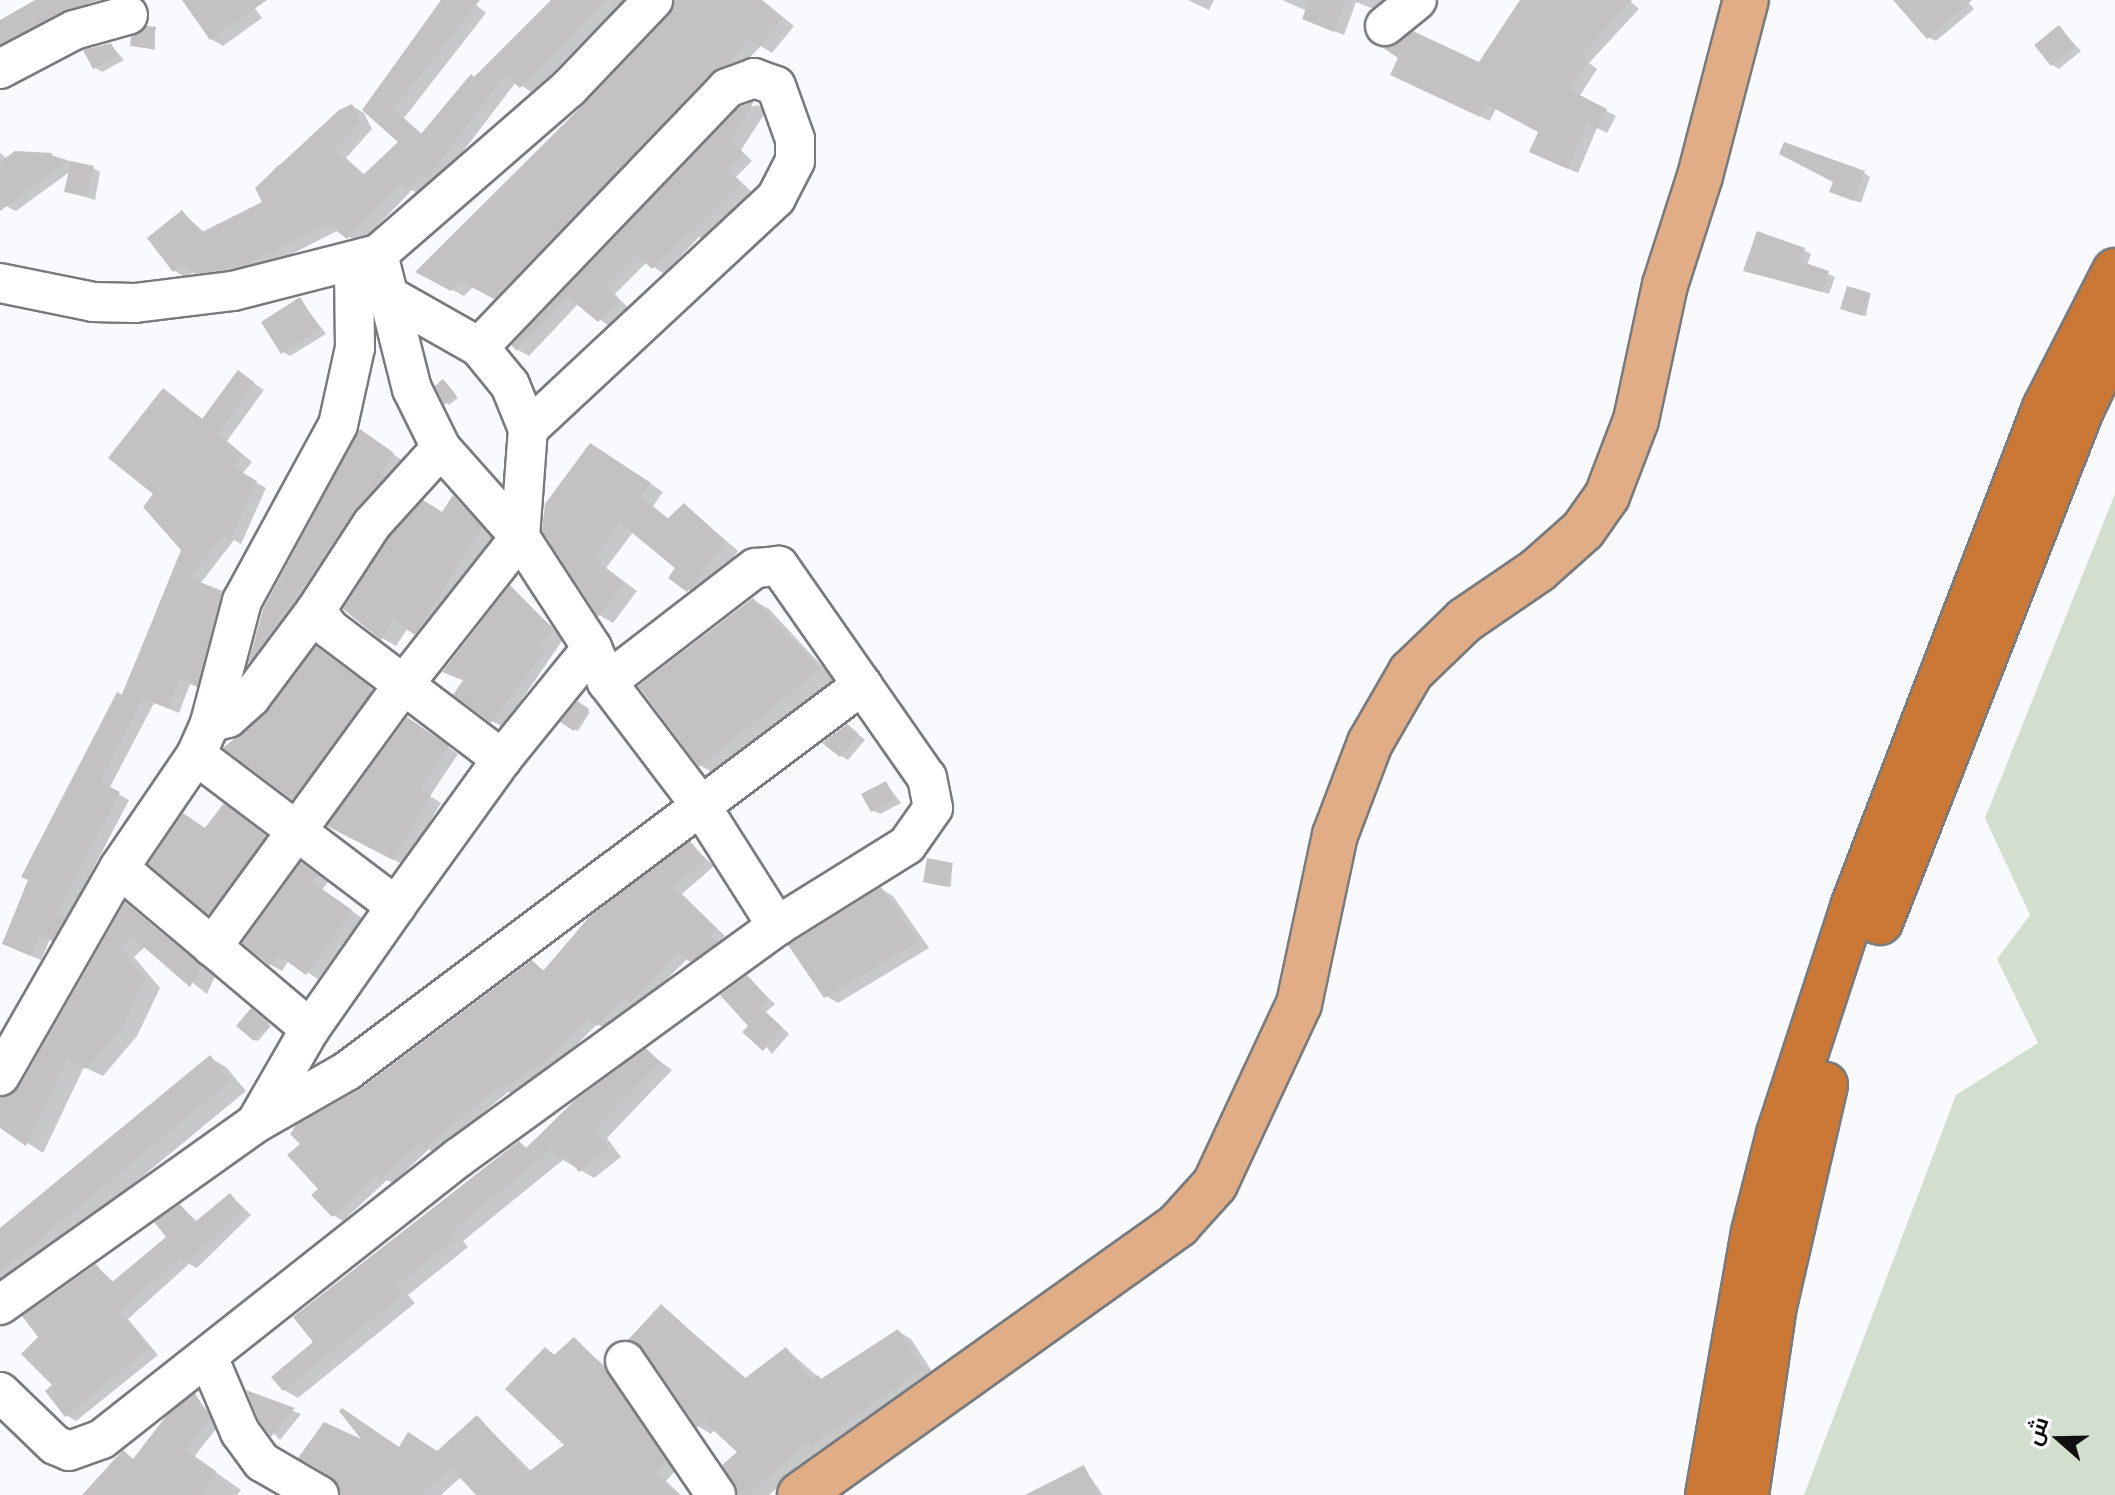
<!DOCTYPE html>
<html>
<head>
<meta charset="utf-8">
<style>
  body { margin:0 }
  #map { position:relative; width:2115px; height:1495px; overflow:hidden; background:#f9fafd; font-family:Commissioner,Cairo,sans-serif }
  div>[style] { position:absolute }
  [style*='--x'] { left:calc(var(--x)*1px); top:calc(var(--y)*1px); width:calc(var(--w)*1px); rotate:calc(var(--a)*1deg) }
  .green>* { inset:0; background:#d2dfce }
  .shadow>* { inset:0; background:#0003 }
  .building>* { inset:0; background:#c4c1c3 }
  .roads { filter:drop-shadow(2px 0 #797a7d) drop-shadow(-2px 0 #797a7d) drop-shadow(0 2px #797a7d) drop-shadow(0 -2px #797a7d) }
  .minor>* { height:38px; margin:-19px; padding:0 19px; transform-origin:19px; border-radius:19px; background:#fff }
  .major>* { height:44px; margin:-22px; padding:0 22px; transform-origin:22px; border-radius:22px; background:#e0ad86 }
  .highway>* { height:44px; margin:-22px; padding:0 22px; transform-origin:22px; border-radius:22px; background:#cb7736 }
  span { translate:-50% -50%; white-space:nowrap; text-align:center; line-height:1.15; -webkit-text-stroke:7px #fff; paint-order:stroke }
  .north { position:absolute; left:2019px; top:1399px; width:80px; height:80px; -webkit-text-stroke:6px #fff; paint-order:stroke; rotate:290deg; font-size:22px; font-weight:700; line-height:32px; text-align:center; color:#0f0f10 }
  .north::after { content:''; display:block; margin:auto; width:28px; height:36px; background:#0f0f10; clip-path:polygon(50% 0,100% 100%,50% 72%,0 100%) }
</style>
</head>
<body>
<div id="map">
  <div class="green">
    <i style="clip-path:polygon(2115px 494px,2115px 1495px,1804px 1495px,1956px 1095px,2038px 1043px,1997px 959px,2030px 915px,1985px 818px)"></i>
  </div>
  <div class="shadow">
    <i style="clip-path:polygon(42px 0,87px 0,92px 10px,0 57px,0 23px)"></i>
    <i style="clip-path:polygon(189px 0,249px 0,262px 18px,223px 46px,211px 39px)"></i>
    <i style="clip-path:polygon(444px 0,470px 0,486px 13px,404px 118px,423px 135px,554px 0,624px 0,533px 93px,516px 82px,439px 183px,420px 195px,412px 190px,360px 244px,339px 230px,258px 271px,208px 279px,195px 271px,186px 278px,175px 271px,183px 213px,205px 233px,265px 203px,257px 188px,277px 166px,296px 157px,352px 106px,364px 113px,372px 129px,346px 158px,366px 176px,401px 142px,365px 109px)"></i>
    <i style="clip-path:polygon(678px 0,762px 0,794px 26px,772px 53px,761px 46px,508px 305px,474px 286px,464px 296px,418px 272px,671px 16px)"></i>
    <i style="clip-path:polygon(1188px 0,1214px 0,1209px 10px)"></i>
    <i style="clip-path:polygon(1282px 0,1397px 0,1382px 12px,1356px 2px,1344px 35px,1313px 23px,1307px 11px)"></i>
    <i style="clip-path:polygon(1522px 0,1629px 0,1639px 9px,1589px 63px,1597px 69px,1579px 97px,1616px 116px,1607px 133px,1597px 128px,1578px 173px,1541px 157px,1540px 131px,1496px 108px,1490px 121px,1403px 79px,1480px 65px)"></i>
    <i style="clip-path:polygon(1910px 0,1966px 0,1974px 9px,1936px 41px,1928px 37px)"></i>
    <i style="clip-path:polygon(2059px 28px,2081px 51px,2059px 69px,2052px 65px)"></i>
    <i style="clip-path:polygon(155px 29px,155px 50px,132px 45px)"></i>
    <i style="clip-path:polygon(111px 45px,124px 60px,102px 72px,94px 67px)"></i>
    <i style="clip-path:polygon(757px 105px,767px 110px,741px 150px,752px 161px,736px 177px,751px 191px,704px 240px,699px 237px,664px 274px,647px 262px,615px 294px,628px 308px,610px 327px,579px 303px,529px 356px,518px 350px,740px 109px)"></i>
    <i style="clip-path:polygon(0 153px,7px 159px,51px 155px,93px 168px,100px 172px,95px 200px,67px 191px,71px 171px,16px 211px,0 203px)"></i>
    <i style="clip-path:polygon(1864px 173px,1870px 177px,1861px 203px,1838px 194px)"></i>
    <i style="clip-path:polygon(1804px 250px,1811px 254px,1807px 265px,1835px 277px,1829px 294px,1745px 270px)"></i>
    <i style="clip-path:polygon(1870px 295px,1866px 316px,1845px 310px)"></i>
    <i style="clip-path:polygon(300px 300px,326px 334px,290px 356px,283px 352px)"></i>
    <i style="clip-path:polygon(248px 379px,264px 390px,227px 441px,252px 462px,242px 474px,266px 488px,241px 544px,234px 540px,200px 584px,232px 599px,207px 691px,190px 684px,179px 713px,154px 703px,109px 789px,129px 800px,66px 921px,74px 926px,63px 946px,50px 939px,41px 960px,14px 949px,183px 550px,156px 494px,164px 391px,204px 420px)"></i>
    <i style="clip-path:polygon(444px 381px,458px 398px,449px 405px,446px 403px)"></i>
    <i style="clip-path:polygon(371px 438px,403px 461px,260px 668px,251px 663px,264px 610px)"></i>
    <i style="clip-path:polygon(604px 453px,663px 492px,653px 506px,670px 520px,685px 505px,738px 551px,702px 598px,671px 578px,678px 568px,633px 532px,606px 568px,637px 591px,613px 623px,599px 615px,545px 531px)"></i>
    <i style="clip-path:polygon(454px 498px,496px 537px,431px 641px,408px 628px,396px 646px,382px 638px)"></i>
    <i style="clip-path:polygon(510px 588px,564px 638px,503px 727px,492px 721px,465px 681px,455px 677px)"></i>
    <i style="clip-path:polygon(753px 600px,769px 609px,834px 679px,717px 775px,701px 766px)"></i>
    <i style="clip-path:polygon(327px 655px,379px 694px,303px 804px,293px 798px,268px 714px)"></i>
    <i style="clip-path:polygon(578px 704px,590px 712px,578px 731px,563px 721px)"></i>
    <i style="clip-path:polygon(418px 726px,458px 754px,430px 796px,441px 803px,404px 865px,330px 826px)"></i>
    <i style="clip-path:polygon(854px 731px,865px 740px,848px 760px,841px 756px)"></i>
    <i style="clip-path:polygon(886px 783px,901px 803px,880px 814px,872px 810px)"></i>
    <i style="clip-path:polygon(234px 811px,274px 842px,219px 918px,151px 864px)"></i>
    <i style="clip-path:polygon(690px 844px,714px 866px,682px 894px,725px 936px,719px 942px,725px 949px,701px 966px,688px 958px,641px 1005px,635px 1002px,608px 1030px,597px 1024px,561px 1061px,512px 1094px,508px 1092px,435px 1153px,429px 1149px,393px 1183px,387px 1180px,343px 1221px,333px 1215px,321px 1189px,361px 1090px,532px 962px,545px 971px)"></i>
    <i style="clip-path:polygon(952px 865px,951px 887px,928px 883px)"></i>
    <i style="clip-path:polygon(313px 871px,328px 882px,322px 890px,362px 918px,318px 979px,289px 960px,282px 971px,271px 965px)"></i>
    <i style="clip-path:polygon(881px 889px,893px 896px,929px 948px,838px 1003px,826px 996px)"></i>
    <i style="clip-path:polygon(126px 905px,215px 976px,207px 994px,146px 946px,134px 957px,160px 988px,137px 1036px,103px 1076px,84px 1067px,43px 1153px,0 1125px,0 1098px,11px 1097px,21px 1088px)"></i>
    <i style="clip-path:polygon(747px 978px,775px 1004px,766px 1012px,789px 1034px,772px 1054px,751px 1026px)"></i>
    <i style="clip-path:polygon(254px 1012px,271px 1026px,258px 1041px,255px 1040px)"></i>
    <i style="clip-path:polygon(646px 1051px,672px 1070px,607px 1138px,621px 1157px,594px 1178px,563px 1160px,463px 1241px,468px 1247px,408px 1295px,415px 1303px,298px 1398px,284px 1390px,316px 1343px,519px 1143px,528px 1149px)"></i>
    <i style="clip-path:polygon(210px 1058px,226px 1067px,246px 1091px,0 1294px,0 1231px)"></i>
    <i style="clip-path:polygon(230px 1195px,251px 1215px,197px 1268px,189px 1264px,128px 1319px,158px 1355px,76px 1421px,66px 1415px,40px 1337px,96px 1266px,115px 1283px,169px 1238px,180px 1206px,198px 1222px)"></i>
    <i style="clip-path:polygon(661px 1306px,747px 1379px,786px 1349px,823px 1381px,898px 1331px,911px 1339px,935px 1376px,826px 1453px,820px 1450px,769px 1495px,739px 1495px,740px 1452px,715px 1429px,711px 1434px,698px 1426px)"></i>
    <i style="clip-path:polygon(574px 1339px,616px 1376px,677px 1469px,666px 1481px,681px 1495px,479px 1495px,462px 1476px,441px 1495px,340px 1495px,340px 1484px,301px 1457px,368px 1445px,438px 1453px,477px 1417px,532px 1472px,567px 1445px,545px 1349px,557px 1356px)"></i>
    <i style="clip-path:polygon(250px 1393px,301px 1414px,280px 1440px,261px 1420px)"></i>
    <i style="clip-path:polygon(195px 1396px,219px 1425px,194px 1457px,241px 1490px,237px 1495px,85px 1495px,124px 1453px,135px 1460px)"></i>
    <i style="clip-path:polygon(1083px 1467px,1103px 1495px,1047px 1495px)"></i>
  </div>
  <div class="building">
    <i style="clip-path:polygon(35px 0,100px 0,64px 10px,0 44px,0 20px)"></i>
    <i style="clip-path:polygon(182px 0,267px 0,210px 40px)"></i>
    <i style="clip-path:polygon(441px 0,480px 0,393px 110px,420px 135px,471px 74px,474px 77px,551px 0,607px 0,520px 88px,505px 75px,427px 178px,422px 175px,407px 189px,401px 183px,347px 239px,328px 224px,245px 265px,195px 274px,184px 264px,173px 272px,147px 238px,182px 210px,200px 233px,262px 202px,255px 188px,339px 110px,352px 104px,361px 121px,335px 150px,363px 175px,398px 142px,362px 110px)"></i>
    <i style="clip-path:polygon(675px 0,761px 0,783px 18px,759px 47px,749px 39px,729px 64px,711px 73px,494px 299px,460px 281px,451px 291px,415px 272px,585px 103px,669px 15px)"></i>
    <i style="clip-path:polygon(1309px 0,1346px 0,1334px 32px,1302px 19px)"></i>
    <i style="clip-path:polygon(1520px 0,1632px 0,1580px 56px,1588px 61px,1570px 90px,1607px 109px,1597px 129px,1587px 124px,1568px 169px,1529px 152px,1538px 132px,1486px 104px,1480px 117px,1390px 75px,1398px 58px,1382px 47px,1413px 31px,1479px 62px)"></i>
    <i style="clip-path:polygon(1893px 0,1972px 0,1927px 39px)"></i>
    <i style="clip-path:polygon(2059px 25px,2075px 46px,2051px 66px,2034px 45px)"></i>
    <i style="clip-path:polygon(147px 26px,156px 27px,152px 49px,130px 46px,131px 37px)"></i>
    <i style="clip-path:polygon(111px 43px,118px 56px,93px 69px,83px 50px)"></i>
    <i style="clip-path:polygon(754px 101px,731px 143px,743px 154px,727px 170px,741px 184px,652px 269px,637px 255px,606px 287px,619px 301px,598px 322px,568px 297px,517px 351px,511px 345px,739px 107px)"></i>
    <i style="clip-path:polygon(1784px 142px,1865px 171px,1854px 201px,1829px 192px,1833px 182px,1779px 154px)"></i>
    <i style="clip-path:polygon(15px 151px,52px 153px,51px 157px,68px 161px,0 211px,0 162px)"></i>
    <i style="clip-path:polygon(71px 161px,94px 166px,87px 197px,64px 192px)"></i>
    <i style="clip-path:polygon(1757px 231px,1805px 248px,1800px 261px,1829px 271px,1822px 292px,1743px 271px)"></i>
    <i style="clip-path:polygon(1847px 286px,1871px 293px,1863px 316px,1840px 309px)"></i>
    <i style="clip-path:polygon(300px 297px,320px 329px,281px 354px,261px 322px)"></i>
    <i style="clip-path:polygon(238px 370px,255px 383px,218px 434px,242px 455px,233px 467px,257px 481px,230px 540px,223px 536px,190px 578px,222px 591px,197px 687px,180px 679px,168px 708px,143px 698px,100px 782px,120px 792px,57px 914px,65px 918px,52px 941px,39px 935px,31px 956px,2px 944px,28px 880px,21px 877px,117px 692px,122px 695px,181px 550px,143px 507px,153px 494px,108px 458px,163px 388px,202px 419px)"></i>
    <i style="clip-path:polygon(443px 379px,456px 395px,444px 405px,435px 386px)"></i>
    <i style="clip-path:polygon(360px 429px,394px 453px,381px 473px,386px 476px,354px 512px,248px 664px,263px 609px)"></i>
    <i style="clip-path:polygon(590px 443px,651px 483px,640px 497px,667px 519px,684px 503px,726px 542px,687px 592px,668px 578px,675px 568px,620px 523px,594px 559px,624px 582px,598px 617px,542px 531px,545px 504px)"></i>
    <i style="clip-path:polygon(453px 495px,482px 527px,415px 635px,393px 620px,381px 640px,343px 609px,389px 537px,423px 500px,442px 512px)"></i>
    <i style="clip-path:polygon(510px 585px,554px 630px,540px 647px,545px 651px,491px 723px,453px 695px,463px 680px,442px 672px)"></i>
    <i style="clip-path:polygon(753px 598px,820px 669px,699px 767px,638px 686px)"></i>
    <i style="clip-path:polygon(316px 646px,369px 686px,370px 694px,292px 800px,223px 748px,266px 713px)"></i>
    <i style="clip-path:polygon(577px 701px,589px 709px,574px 731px,560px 722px)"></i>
    <i style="clip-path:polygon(407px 717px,449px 746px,420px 789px,431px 795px,393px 860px,327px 826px)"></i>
    <i style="clip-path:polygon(847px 724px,859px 734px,840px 757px,822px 743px)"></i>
    <i style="clip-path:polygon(886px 781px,895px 799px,871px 812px,861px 794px)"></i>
    <i style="clip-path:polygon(224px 803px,266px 836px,208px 915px,148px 864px,183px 813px,205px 828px)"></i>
    <i style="clip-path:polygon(690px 841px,706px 860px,673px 887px,716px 929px,710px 935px,717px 942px,690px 962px,679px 952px,630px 1002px,625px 997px,597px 1026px,588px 1018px,551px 1056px,501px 1090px,498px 1087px,424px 1149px,419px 1143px,382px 1179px,377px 1174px,332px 1217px,311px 1195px,318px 1189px,287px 1155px,300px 1144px,290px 1134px,296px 1125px,360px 1089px,532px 960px,543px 971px,589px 917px)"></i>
    <i style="clip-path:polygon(927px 858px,953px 863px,948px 887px,923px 882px)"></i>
    <i style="clip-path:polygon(301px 862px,318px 875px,312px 882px,352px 910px,306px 975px,278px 955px,270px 966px,242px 943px)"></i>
    <i style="clip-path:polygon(881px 887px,919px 941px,824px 998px,788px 945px)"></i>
    <i style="clip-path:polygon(125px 902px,201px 966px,190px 987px,131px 936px,120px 947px,145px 978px,122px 1028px,86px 1069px,67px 1060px,26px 1146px,0 1128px,0 1098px,19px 1087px)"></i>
    <i style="clip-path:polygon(747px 975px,769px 999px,760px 1007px,783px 1028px,763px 1051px,742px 1032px,748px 1026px,720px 995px)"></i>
    <i style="clip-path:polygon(251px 1008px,269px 1023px,254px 1041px,236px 1026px)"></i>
    <i style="clip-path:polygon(646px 1048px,660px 1062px,594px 1130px,609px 1148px,579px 1172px,566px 1156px,561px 1161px,551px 1150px,451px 1232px,456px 1238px,396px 1286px,402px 1295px,283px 1391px,271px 1377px,313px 1342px,293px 1317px,519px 1141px,526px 1148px,574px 1101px)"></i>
    <i style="clip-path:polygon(210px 1055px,231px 1081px,0 1272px,0 1228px)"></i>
    <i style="clip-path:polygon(230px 1193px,243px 1209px,186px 1264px,180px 1258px,119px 1312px,149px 1348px,65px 1417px,45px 1391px,52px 1385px,21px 1354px,38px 1337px,22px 1316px,96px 1264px,111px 1283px,166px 1237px,154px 1222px,180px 1204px,195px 1222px)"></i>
    <i style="clip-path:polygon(661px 1304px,744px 1379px,786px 1347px,812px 1380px,818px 1375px,821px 1379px,898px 1329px,923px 1368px,811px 1447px,808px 1443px,748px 1495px,738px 1495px,722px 1465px,737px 1452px,703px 1421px,697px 1428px,643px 1349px,628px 1340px)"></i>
    <i style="clip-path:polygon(574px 1337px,604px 1367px,666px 1461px,655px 1473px,678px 1495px,476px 1495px,451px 1468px,421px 1495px,341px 1495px,331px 1476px,298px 1458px,324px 1422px,361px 1439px,339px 1411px,342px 1408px,399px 1447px,408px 1432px,437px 1451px,477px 1415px,528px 1472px,564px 1445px,505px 1389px,545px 1347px,554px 1355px)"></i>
    <i style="clip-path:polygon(246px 1390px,295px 1408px,271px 1437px,259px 1421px)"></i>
    <i style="clip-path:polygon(195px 1393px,210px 1418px,186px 1450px,217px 1472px,202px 1495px,82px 1495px,123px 1450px,133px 1459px,167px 1415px)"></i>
    <i style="clip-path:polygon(1084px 1465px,1099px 1495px,1025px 1495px)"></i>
  </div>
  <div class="roads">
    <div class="minor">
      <i style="--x:1385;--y:26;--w:41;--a:-39.1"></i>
      <i style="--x:0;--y:69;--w:84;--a:-27.8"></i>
      <i style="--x:74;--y:30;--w:56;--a:-15.5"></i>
      <i style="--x:378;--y:254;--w:139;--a:75.9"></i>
      <i style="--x:412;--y:389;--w:66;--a:63.8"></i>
      <i style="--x:441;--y:448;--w:119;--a:48.4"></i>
      <i style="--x:520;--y:537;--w:132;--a:57"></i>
      <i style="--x:592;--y:648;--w:37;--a:66"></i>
      <i style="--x:607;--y:682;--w:152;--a:52.8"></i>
      <i style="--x:699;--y:803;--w:146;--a:57.6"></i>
      <i style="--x:0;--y:283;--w:95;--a:11.5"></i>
      <i style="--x:93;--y:302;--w:42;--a:1.4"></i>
      <i style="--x:135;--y:303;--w:99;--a:-7"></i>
      <i style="--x:233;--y:291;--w:150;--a:-14.3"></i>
      <i style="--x:378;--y:254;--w:253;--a:-41"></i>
      <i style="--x:569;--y:88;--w:122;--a:-46.3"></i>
      <i style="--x:479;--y:347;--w:359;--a:-46.2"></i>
      <i style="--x:727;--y:88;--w:29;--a:-20"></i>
      <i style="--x:754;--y:78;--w:23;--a:20"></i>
      <i style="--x:776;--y:86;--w:56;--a:70.3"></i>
      <i style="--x:795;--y:139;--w:22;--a:90"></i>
      <i style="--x:795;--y:161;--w:42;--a:117.2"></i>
      <i style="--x:776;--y:198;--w:339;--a:137"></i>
      <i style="--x:441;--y:448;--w:103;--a:132.2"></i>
      <i style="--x:372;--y:524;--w:103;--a:123.1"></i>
      <i style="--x:316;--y:610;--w:24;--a:54"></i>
      <i style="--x:330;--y:629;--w:216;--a:37.1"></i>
      <i style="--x:210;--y:723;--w:19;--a:-16"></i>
      <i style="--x:228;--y:718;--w:31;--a:-42"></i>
      <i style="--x:251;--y:697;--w:109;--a:-53.2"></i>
      <i style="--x:196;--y:755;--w:251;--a:37.1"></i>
      <i style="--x:119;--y:868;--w:250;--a:40.1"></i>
      <i style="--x:212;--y:947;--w:326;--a:-53.9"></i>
      <i style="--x:404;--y:684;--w:187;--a:-51.7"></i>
      <i style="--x:520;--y:537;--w:108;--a:-85.8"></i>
      <i style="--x:528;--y:429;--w:48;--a:-112.2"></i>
      <i style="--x:510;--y:385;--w:49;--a:-129.2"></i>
      <i style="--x:479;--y:347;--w:101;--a:-150.4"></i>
      <i style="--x:0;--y:1076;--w:240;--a:-60.2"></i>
      <i style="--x:119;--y:868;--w:137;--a:-55.7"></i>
      <i style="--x:196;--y:755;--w:35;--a:-66"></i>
      <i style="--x:210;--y:723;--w:126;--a:-75.3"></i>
      <i style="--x:242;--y:601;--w:200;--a:-61.4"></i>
      <i style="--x:338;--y:425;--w:79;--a:-77.6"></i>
      <i style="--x:355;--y:348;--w:85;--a:-90.7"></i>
      <i style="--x:257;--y:1121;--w:106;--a:-60.1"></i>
      <i style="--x:310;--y:1029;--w:150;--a:-55"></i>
      <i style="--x:396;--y:906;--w:181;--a:-54.2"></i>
      <i style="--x:502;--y:759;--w:143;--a:-51"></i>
      <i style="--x:0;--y:1305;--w:314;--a:-35.4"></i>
      <i style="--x:256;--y:1123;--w:105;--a:-29.7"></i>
      <i style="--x:347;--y:1071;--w:644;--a:-36.85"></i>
      <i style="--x:208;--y:1357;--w:82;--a:66.9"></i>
      <i style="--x:240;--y:1432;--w:37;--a:54"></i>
      <i style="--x:262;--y:1462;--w:66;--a:30.1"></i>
      <i style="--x:625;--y:1361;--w:162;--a:55.8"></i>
      <i style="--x:0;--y:1392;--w:76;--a:43.9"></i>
      <i style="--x:55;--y:1445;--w:15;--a:23"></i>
      <i style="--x:69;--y:1451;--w:35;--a:-20"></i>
      <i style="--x:102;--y:1439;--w:454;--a:-38.3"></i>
      <i style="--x:458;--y:1158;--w:394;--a:-36"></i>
      <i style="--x:777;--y:926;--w:153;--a:-31.9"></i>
      <i style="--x:907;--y:845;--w:45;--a:-54.9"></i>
      <i style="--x:933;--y:808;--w:31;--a:-101"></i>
      <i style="--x:927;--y:778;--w:259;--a:-124.9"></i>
      <i style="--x:779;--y:566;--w:24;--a:175"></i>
      <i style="--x:755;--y:568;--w:187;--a:142.4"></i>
    </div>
    <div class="major">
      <i style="--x:800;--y:1495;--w:465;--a:-35.5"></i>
      <i style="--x:1178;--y:1225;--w:55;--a:-47.9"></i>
      <i style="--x:1215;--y:1184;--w:199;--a:-65"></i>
      <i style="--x:1299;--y:1004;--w:173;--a:-78"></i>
      <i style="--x:1335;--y:835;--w:98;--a:-69.2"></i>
      <i style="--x:1370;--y:743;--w:82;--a:-60"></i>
      <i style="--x:1411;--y:672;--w:75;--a:-43.9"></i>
      <i style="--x:1465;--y:620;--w:88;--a:-34.4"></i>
      <i style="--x:1538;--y:570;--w:60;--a:-41.6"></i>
      <i style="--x:1583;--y:530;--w:42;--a:-54.8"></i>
      <i style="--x:1607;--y:496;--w:81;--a:-69.1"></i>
      <i style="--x:1636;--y:420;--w:138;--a:-77.9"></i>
      <i style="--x:1665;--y:285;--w:114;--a:-72.2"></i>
      <i style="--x:1700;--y:176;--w:182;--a:-75.4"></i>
    </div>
    <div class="highway">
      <i style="--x:1880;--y:922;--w:550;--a:-68.57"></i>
      <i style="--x:2081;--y:410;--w:79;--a:-64.4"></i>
      <i style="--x:1708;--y:1495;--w:267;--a:-80.1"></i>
      <i style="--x:1754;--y:1232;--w:101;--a:-75.7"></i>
      <i style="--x:1779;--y:1134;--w:239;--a:-71.9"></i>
      <i style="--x:1853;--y:907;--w:535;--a:-68.95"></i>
      <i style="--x:2045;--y:408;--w:154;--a:-62.9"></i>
      <i style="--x:1746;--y:1495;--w:191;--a:-81.6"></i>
      <i style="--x:1774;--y:1306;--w:227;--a:-77"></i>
    </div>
  </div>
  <div class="north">ش</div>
</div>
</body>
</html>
